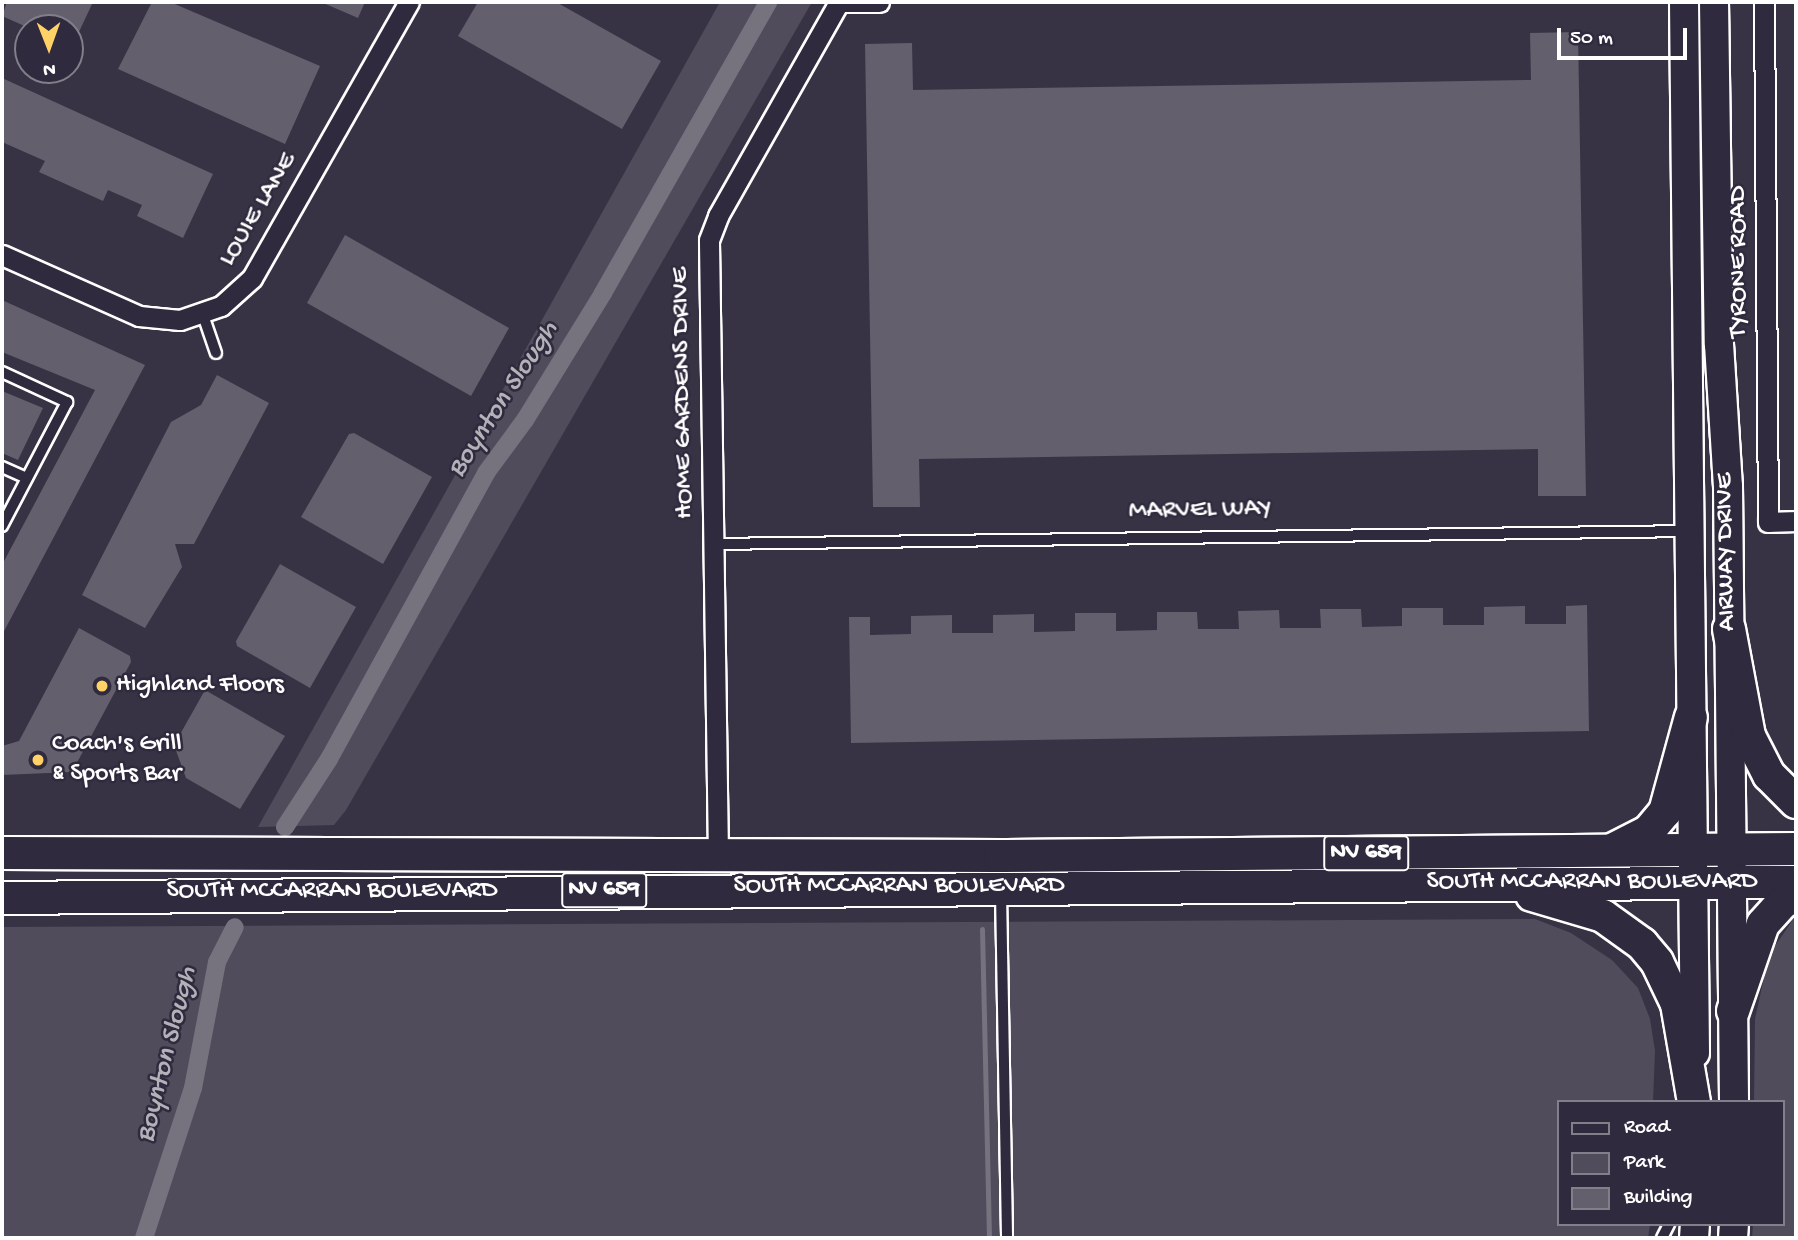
<!DOCTYPE html>
<html>
<head>
<meta charset="utf-8">
<style>
  body { margin:0 }
  #map { position:relative; width:1798px; height:1240px; overflow:hidden; background:#373345; font-family:"Gochi Hand",sans-serif }
  div>[style] { position:absolute }
  [style*='--x'] { left:calc(var(--x)*1px); top:calc(var(--y)*1px); width:calc(var(--w)*1px); rotate:calc(var(--a)*1deg) }
  .green>* { inset:0; background:#514c5c }
  .stream>* { height:5px; margin:-2.5px; padding:0 2.5px; transform-origin:2.5px; border-radius:2.5px; background:#76737f }
  .canal>* { height:18px; margin:-9px; padding:0 9px; transform-origin:9px; border-radius:9px; background:#76737f }
  .building>* { inset:0; background:#635f6d }
  .roads { filter:drop-shadow(2px 0 #fff) drop-shadow(-2px 0 #fff) drop-shadow(0 2px #fff) drop-shadow(0 -2px #fff) }
  .lane>* { height:10px; margin:-5px; padding:0 5px; transform-origin:5px; border-radius:5px; background:#2f2a3d }
  .street>* { height:19px; margin:-9.5px; padding:0 9.5px; transform-origin:9.5px; border-radius:9.5px; background:#2f2a3d }
  .secondary>* { height:28px; margin:-14px; padding:0 14px; transform-origin:14px; border-radius:14px; background:#2f2a3d }
  .primary>* { height:32px; margin:-16px; padding:0 16px; transform-origin:16px; border-radius:16px; background:#2f2a3d }
  .dots>* { width:19px; height:19px; translate:-50% -50%; box-sizing:border-box; border:4px solid #2f2a3d; border-radius:50% }
  span { translate:-50% -50%; white-space:nowrap; text-align:center; line-height:1.15; -webkit-text-stroke:5px #2f2a3d; paint-order:stroke }
  .shield-label span { padding:2px 5px; background:#2f2a3d; border:2px solid; border-radius:5px; -webkit-text-stroke-width:0 }
  .shield-label { font-size:24px; color:#fff; font-weight:700 }
  .street-label { font-size:26px; color:#fff }
  .poi-label { font-size:26px; color:#fff }
  .left { translate:0 -50%; text-align:left }
  .water-label { font-size:28px; color:#b4b2b9; font-style:italic }
  .frame { position:absolute; inset:0; border:4px solid #fff; pointer-events:none }
  .legend { position:absolute; left:1557px; top:1100px; width:228px; height:126px; box-sizing:border-box; background:#2f2a3d; border:2px solid #827f8b; margin:0; padding:9px 12px; list-style:none; font-size:21px; color:#fff }
  .legend li { display:flex; align-items:center; gap:14px; height:35px }
  .legend b { width:35px; border:2px solid #827f8b }
  .north { position:absolute; left:14px; top:14px; width:70px; height:70px; box-sizing:border-box; background:#2f2a3d; border:2px solid #827f8b; border-radius:50%; rotate:179deg; font-size:19px; font-weight:700; line-height:28px; text-align:center; color:#fff }
  .north::after { content:''; display:block; margin:auto; width:24px; height:32px; background:#ffd166; clip-path:polygon(50% 0,100% 100%,50% 72%,0 100%) }
  .scale { position:absolute; left:1557px; top:28px; width:130px; height:32px; box-sizing:border-box; border:4px solid #fff; border-top:0; padding-left:9px; font-size:21px; line-height:24px; white-space:nowrap; color:#fff; -webkit-text-stroke:5px #2f2a3d; paint-order:stroke }
</style>
</head>
<body>
<div id="map">
  <div class="green">
    <i style="clip-path:polygon(720px 2px,812px 2px,346px 810px,334px 825px,258px 827px)"></i>
    <i style="clip-path:polygon(1796px 915px,1796px 1238px,1752px 1238px,1753px 1224px,1782px 1224px,1782px 1102px,1754px 1102px,1755px 1019px,1769px 955px)"></i>
    <i style="clip-path:polygon(1535px 919px,1571px 933px,1612px 960px,1638px 988px,1650px 1019px,1655px 1051px,1653px 1102px,1558px 1102px,1558px 1224px,1650px 1224px,1648px 1238px,2px 1238px,2px 927px)"></i>
  </div>
  <div class="stream">
    <i style="--x:982;--y:929;--w:309;--a:88.7"></i>
  </div>
  <div class="canal">
    <i style="--x:285;--y:827;--w:81;--a:-57.1"></i>
    <i style="--x:329;--y:759;--w:326;--a:-61.2"></i>
    <i style="--x:486;--y:473;--w:66;--a:-53.7"></i>
    <i style="--x:525;--y:420;--w:149;--a:-58.4"></i>
    <i style="--x:603;--y:293;--w:335;--a:-60.4"></i>
    <i style="--x:144;--y:1238;--w:158;--a:-71.9"></i>
    <i style="--x:193;--y:1088;--w:128;--a:-79.2"></i>
    <i style="--x:217;--y:962;--w:39;--a:-63"></i>
  </div>
  <div class="building">
    <i style="clip-path:polygon(7px 2px,93px 2px,70px 51px,70px 28px,29px 28px,2px 16px)"></i>
    <i style="clip-path:polygon(152px 2px,170px 2px,320px 66px,285px 144px,118px 69px)"></i>
    <i style="clip-path:polygon(321px 2px,365px 2px,358px 18px)"></i>
    <i style="clip-path:polygon(478px 2px,556px 2px,661px 61px,622px 129px,458px 36px)"></i>
    <i style="clip-path:polygon(1578px 32px,1586px 496px,1538px 496px,1538px 449px,1290px 453px,919px 459px,920px 507px,873px 507px,865px 44px,912px 43px,913px 90px,1407px 82px,1531px 80px,1530px 33px)"></i>
    <i style="clip-path:polygon(2px 78px,213px 174px,183px 238px,137px 216px,142px 205px,108px 190px,103px 201px,39px 172px,45px 161px,2px 142px)"></i>
    <i style="clip-path:polygon(345px 235px,509px 328px,471px 396px,307px 303px)"></i>
    <i style="clip-path:polygon(2px 300px,145px 365px,2px 635px,2px 565px,95px 390px,2px 352px)"></i>
    <i style="clip-path:polygon(217px 375px,269px 403px,194px 544px,175px 544px,182px 567px,145px 628px,82px 595px,171px 422px,201px 405px)"></i>
    <i style="clip-path:polygon(2px 391px,43px 408px,18px 460px,2px 453px)"></i>
    <i style="clip-path:polygon(354px 433px,432px 477px,383px 564px,301px 517px,349px 434px)"></i>
    <i style="clip-path:polygon(280px 564px,356px 607px,310px 688px,237px 646px,236px 641px)"></i>
    <i style="clip-path:polygon(1587px 605px,1589px 731px,851px 743px,849px 617px,870px 617px,870px 635px,911px 634px,911px 616px,952px 615px,952px 633px,993px 633px,993px 615px,1034px 614px,1034px 632px,1075px 631px,1075px 613px,1116px 613px,1116px 631px,1157px 630px,1157px 612px,1197px 612px,1198px 629px,1239px 629px,1238px 611px,1279px 610px,1280px 628px,1321px 628px,1320px 609px,1361px 609px,1362px 627px,1402px 626px,1402px 608px,1443px 608px,1443px 625px,1484px 625px,1484px 607px,1525px 606px,1525px 624px,1566px 624px,1566px 606px)"></i>
    <i style="clip-path:polygon(79px 628px,130px 656px,131px 662px,72px 772px,2px 775px,2px 746px,19px 741px)"></i>
    <i style="clip-path:polygon(205px 690px,285px 736px,240px 809px,186px 778px,174px 745px)"></i>
  </div>
  <div class="roads">
    <div class="lane">
      <i style="--x:203;--y:315;--w:40;--a:71.1"></i>
      <i style="--x:2;--y:372;--w:72;--a:24.8"></i>
      <i style="--x:67;--y:402;--w:140;--a:117.7"></i>
      <i style="--x:2;--y:467;--w:27;--a:24"></i>
      <i style="--x:713;--y:544;--w:975;--a:-0.76"></i>
      <i style="--x:1001;--y:892;--w:346;--a:89"></i>
      <i style="--x:1662;--y:1238;--w:16;--a:-63"></i>
    </div>
    <div class="street">
      <i style="--x:1764;--y:2;--w:520;--a:89.56"></i>
      <i style="--x:1768;--y:522;--w:28;--a:-2"></i>
      <i style="--x:2;--y:255;--w:150;--a:24"></i>
      <i style="--x:139;--y:316;--w:41;--a:5.6"></i>
      <i style="--x:180;--y:320;--w:43;--a:-18.9"></i>
      <i style="--x:221;--y:306;--w:42;--a:-42.1"></i>
      <i style="--x:252;--y:278;--w:318;--a:-60.4"></i>
      <i style="--x:718;--y:856;--w:616;--a:-90.84"></i>
      <i style="--x:709;--y:240;--w:26;--a:-69"></i>
      <i style="--x:718;--y:216;--w:246;--a:-60.5"></i>
      <i style="--x:839;--y:2;--w:40;--a:0"></i>
    </div>
    <div class="secondary">
      <i style="--x:1684;--y:2;--w:1051;--a:89.4"></i>
      <i style="--x:1714;--y:2;--w:342;--a:89.2"></i>
      <i style="--x:1719;--y:344;--w:142;--a:86.4"></i>
      <i style="--x:1728;--y:486;--w:616;--a:89.44"></i>
      <i style="--x:1694;--y:1238;--w:14;--a:-86"></i>
      <i style="--x:1733;--y:1238;--w:14;--a:-86"></i>
    </div>
    <div class="primary">
      <i style="--x:1729;--y:629;--w:109;--a:79.4"></i>
      <i style="--x:1749;--y:736;--w:44;--a:62.9"></i>
      <i style="--x:1769;--y:775;--w:38;--a:45"></i>
      <i style="--x:1614;--y:849;--w:38;--a:-27"></i>
      <i style="--x:1648;--y:832;--w:26;--a:-50"></i>
      <i style="--x:1665;--y:812;--w:98;--a:-74.7"></i>
      <i style="--x:2;--y:853;--w:998;--a:0.17"></i>
      <i style="--x:1000;--y:856;--w:796;--a:-0.5"></i>
      <i style="--x:1532;--y:895;--w:74;--a:16.5"></i>
      <i style="--x:1603;--y:916;--w:48;--a:35.7"></i>
      <i style="--x:1642;--y:944;--w:23;--a:50"></i>
      <i style="--x:1657;--y:962;--w:47;--a:64.5"></i>
      <i style="--x:1677;--y:1004;--w:99;--a:80.2"></i>
      <i style="--x:2;--y:898;--w:1794;--a:-0.51"></i>
      <i style="--x:1733;--y:1011;--w:92;--a:-71"></i>
      <i style="--x:1763;--y:924;--w:30;--a:-48"></i>
      <i style="--x:1783;--y:902;--w:15;--a:-28"></i>
    </div>
  </div>
  <div class="dots">
    <i style="left:102px;top:686px;background:#ffd166"></i>
    <i style="left:38px;top:760px;background:#ffd166"></i>
  </div>
  <div class="shield-label">
    <span style="left:1366px;top:853px">NV 659</span>
    <span style="left:604px;top:890px">NV 659</span>
  </div>
  <div class="street-label">
    <span style="left:259px;top:210px;rotate:-59deg">LOUIE LANE</span>
    <span style="left:1740px;top:262px;rotate:-90deg">TYRONE ROAD</span>
    <span style="left:684px;top:393px;rotate:-91deg">HOME GARDENS DRIVE</span>
    <span style="left:1200px;top:511px;rotate:-1deg">MARVEL WAY</span>
    <span style="left:1727px;top:552px;rotate:-91deg">AIRWAY DRIVE</span>
    <span style="left:1592px;top:883px">SOUTH MCCARRAN BOULEVARD</span>
    <span style="left:899px;top:887px">SOUTH MCCARRAN BOULEVARD</span>
    <span style="left:332px;top:892px">SOUTH MCCARRAN BOULEVARD</span>
  </div>
  <div class="poi-label">
    <span class="left" style="left:116px;top:686px">Highland Floors</span>
    <span class="left" style="left:52px;top:760px">Coach's Grill<br>&amp; Sports Bar</span>
  </div>
  <div class="water-label">
    <span style="left:504px;top:400px;rotate:-57deg">Boynton Slough</span>
    <span style="left:168px;top:1055px;rotate:-76deg">Boynton Slough</span>
  </div>
  <div class="frame"></div>
  <ul class="legend">
  <li><b style="height:9px;background:#2f2a3d"></b>Road</li>
  <li><b style="height:19px;background:#514c5c"></b>Park</li>
  <li><b style="height:19px;background:#635f6d"></b>Building</li>
  </ul>
  <div class="north">N</div>
  <div class="scale">50 m</div>
</div>
</body>
</html>
